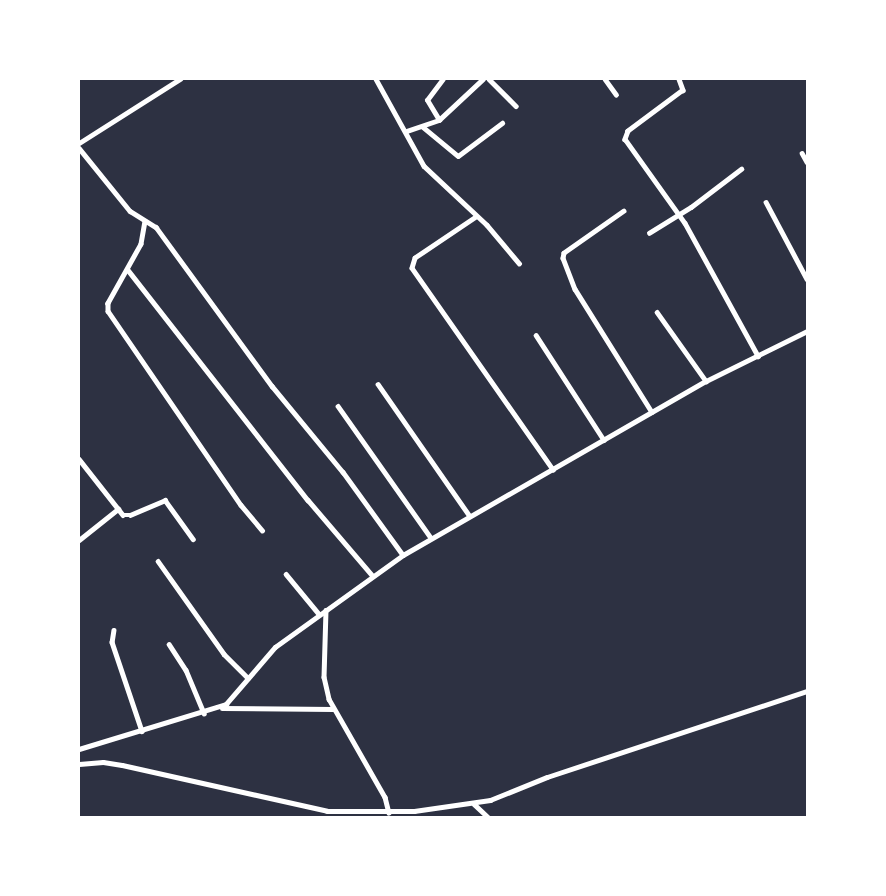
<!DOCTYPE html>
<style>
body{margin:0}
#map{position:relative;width:886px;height:896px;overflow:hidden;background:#2d3142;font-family:Montserrat,sans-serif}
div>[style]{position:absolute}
.minor>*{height:4.5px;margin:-2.25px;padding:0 2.25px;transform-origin:2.25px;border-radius:2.25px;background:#fff}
.tertiary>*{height:5px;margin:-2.5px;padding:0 2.5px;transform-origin:2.5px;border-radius:2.5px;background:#fff}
span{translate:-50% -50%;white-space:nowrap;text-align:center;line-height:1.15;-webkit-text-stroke:5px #fff;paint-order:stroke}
.frame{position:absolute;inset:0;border:80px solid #fff;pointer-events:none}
</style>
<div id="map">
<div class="minor">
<i style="left:376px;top:79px;width:99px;rotate:61.1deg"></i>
<i style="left:424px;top:166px;width:86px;rotate:43.1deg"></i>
<i style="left:487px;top:225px;width:50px;rotate:49.9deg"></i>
<i style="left:489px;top:79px;width:38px;rotate:45deg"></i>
<i style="left:605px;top:79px;width:19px;rotate:54deg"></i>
<i style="left:679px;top:79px;width:12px;rotate:70deg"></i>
<i style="left:683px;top:90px;width:69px;rotate:143.3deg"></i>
<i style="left:628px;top:131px;width:9px;rotate:111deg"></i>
<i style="left:625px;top:139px;width:103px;rotate:54.5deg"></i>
<i style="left:685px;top:223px;width:152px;rotate:61.2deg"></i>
<i style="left:439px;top:120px;width:23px;rotate:-121deg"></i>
<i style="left:427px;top:100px;width:26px;rotate:-53deg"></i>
<i style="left:423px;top:127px;width:45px;rotate:39.6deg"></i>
<i style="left:458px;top:156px;width:55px;rotate:-36.9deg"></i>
<i style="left:407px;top:131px;width:34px;rotate:-19deg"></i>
<i style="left:439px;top:120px;width:60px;rotate:-43deg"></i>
<i style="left:79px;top:148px;width:81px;rotate:51deg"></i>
<i style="left:130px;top:211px;width:31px;rotate:32deg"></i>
<i style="left:156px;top:227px;width:197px;rotate:53.9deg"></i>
<i style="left:272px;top:386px;width:112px;rotate:50.5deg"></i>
<i style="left:343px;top:472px;width:102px;rotate:54.1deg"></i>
<i style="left:802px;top:153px;width:10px;rotate:61deg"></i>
<i style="left:766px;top:202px;width:87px;rotate:62deg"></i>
<i style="left:624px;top:211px;width:73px;rotate:145deg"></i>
<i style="left:564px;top:253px;width:5px;rotate:101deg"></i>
<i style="left:563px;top:258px;width:33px;rotate:69deg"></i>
<i style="left:575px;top:289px;width:145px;rotate:58deg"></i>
<i style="left:476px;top:217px;width:73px;rotate:146.1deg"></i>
<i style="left:415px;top:258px;width:10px;rotate:107deg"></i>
<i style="left:412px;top:268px;width:246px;rotate:55deg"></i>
<i style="left:145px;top:221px;width:23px;rotate:100deg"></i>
<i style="left:141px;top:244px;width:68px;rotate:119.2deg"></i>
<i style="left:108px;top:303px;width:8px;rotate:90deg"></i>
<i style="left:108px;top:311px;width:235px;rotate:55.6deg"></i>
<i style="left:241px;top:505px;width:33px;rotate:50deg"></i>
<i style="left:649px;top:233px;width:49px;rotate:-31.8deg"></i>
<i style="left:691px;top:207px;width:63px;rotate:-37.2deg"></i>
<i style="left:128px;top:270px;width:292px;rotate:52deg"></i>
<i style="left:308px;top:500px;width:99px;rotate:49.5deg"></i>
<i style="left:657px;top:312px;width:85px;rotate:54.6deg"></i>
<i style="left:536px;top:335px;width:125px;rotate:57.1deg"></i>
<i style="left:378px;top:384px;width:160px;rotate:55.2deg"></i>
<i style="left:338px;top:406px;width:161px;rotate:54.8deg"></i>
<i style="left:79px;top:459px;width:71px;rotate:51.8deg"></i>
<i style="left:123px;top:515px;width:7px"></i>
<i style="left:130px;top:515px;width:38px;rotate:-23deg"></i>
<i style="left:165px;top:500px;width:48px;rotate:54.3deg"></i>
<i style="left:79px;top:540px;width:50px;rotate:-38.5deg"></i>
<i style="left:158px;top:561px;width:114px;rotate:54.6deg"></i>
<i style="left:224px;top:654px;width:34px;rotate:45deg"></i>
<i style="left:286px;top:574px;width:52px;rotate:50.5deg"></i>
<i style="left:326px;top:610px;width:67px;rotate:91.7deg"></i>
<i style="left:324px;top:677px;width:23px;rotate:77deg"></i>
<i style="left:329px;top:699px;width:113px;rotate:60.3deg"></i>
<i style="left:385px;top:797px;width:16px;rotate:76deg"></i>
<i style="left:114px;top:630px;width:12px;rotate:99deg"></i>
<i style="left:112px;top:642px;width:94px;rotate:71.4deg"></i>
<i style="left:169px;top:644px;width:31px;rotate:57deg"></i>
<i style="left:186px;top:670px;width:47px;rotate:67.3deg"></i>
<i style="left:222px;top:708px;width:111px;rotate:0.5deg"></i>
<i style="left:79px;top:749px;width:154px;rotate:-17deg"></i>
<i style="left:226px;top:704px;width:75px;rotate:-49.3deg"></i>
<i style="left:275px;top:647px;width:158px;rotate:-35.7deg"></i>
<i style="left:403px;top:555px;width:349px;rotate:-29.9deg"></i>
<i style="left:706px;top:381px;width:113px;rotate:-26.3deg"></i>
<i style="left:474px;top:804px;width:19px;rotate:43deg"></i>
</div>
<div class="tertiary">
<i style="left:79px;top:143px;width:120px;rotate:-32.4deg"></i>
<i style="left:79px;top:764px;width:24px;rotate:-5deg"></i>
<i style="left:103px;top:762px;width:19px;rotate:9deg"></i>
<i style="left:122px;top:765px;width:210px;rotate:12.6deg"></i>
<i style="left:327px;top:811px;width:87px"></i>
<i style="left:414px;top:811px;width:77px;rotate:-8.2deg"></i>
<i style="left:490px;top:800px;width:61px;rotate:-22deg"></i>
<i style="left:547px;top:777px;width:274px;rotate:-18.3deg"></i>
</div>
<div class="frame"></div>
</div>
